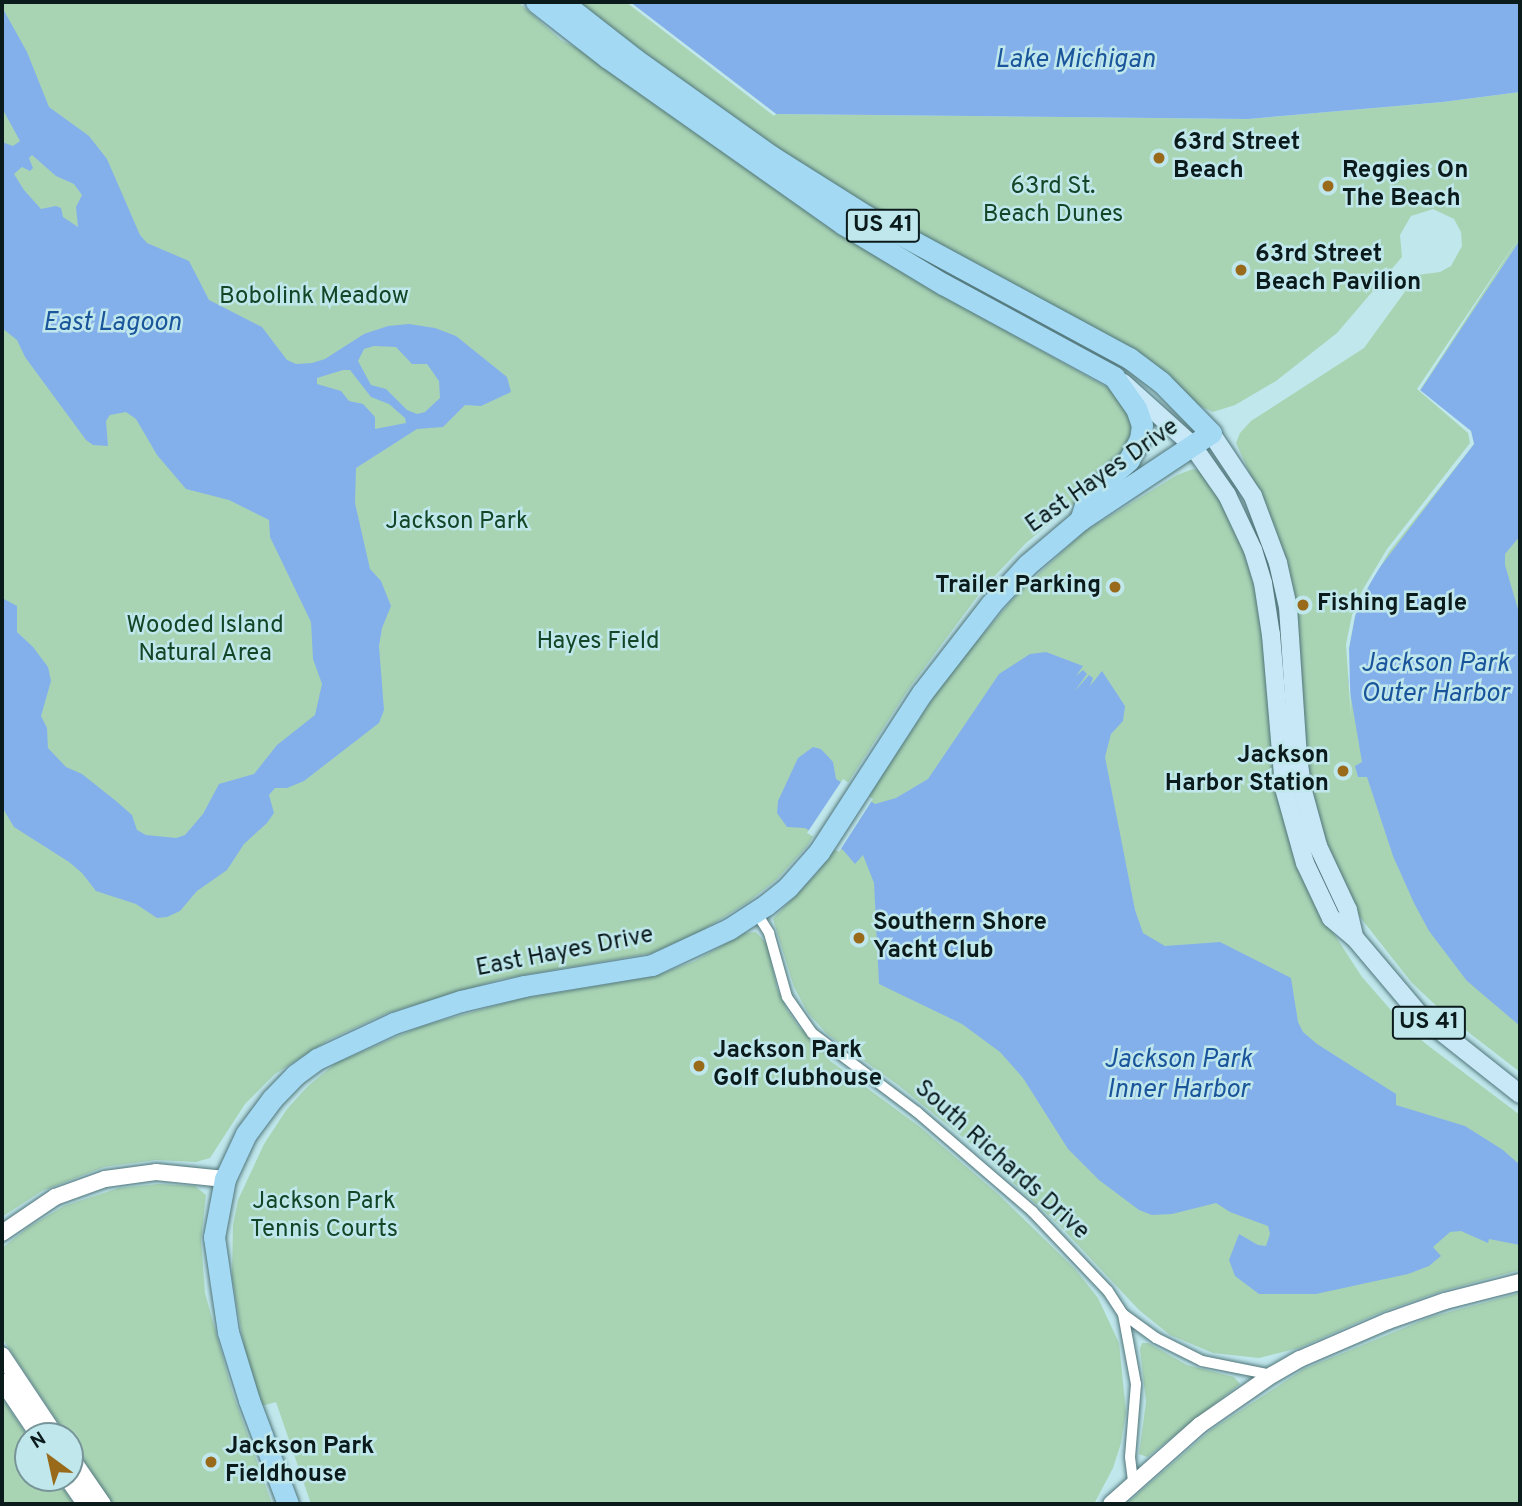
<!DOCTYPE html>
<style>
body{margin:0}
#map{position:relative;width:1522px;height:1506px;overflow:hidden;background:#bfe7ec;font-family:Overpass,sans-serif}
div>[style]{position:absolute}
.green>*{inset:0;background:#a9d4b4}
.water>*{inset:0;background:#83b0eb}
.pier>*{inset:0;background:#bfe7ec}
.roads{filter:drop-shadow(0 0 2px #507579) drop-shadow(0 0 2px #507579)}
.street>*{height:10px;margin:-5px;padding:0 5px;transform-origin:5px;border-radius:5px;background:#fff}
.secondary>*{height:16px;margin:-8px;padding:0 8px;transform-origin:8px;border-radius:8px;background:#fff}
.primary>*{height:18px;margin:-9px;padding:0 9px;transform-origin:9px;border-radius:9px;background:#c8e8f8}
.highway>*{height:21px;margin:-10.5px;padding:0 10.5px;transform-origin:10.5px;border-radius:10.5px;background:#a3d9f3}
.dots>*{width:19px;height:19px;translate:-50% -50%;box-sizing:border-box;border:4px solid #bfe7ec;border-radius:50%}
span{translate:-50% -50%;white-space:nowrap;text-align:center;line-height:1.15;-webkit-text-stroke:5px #bfe7ec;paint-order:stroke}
.shield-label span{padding:2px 5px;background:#bfe7ec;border:2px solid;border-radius:5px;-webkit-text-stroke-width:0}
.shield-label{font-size:23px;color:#0b1b1c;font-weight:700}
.poi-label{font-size:24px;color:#0b1b1c;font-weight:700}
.left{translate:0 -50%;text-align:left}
.right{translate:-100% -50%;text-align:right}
.park-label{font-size:24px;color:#124626}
.street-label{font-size:24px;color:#0b1b1c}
.water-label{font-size:26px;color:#1a559b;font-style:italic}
.frame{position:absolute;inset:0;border:4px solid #0b1b1c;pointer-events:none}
.north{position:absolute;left:14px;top:1422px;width:70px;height:70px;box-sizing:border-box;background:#bfe7ec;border:2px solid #779599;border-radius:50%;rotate:327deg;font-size:19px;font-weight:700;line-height:28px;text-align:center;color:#0b1b1c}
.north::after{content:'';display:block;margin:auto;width:24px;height:32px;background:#986a19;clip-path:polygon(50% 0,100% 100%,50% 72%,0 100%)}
</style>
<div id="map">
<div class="green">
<i style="clip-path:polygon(2px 2px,518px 2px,561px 40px,583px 51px,839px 231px,920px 283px,1110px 389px,1123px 398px,1137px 436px,1084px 495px,1026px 543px,986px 585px,909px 688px,807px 846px,777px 879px,748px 902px,701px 931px,652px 953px,501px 979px,387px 1013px,328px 1040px,275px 1074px,245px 1104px,210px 1158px,196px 1162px,156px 1160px,104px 1167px,42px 1191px,2px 1217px)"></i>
<i style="clip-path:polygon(579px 2px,630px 2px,776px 114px,1248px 119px,1443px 102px,1520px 92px,1520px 240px,1493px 281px,1520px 409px,1520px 1072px,1446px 1015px,1412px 983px,1360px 917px,1335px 872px,1309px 787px,1292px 584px,1273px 524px,1236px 443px,1240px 433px,1251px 421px,1364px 348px,1417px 275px,1440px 272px,1451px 266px,1462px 246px,1461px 232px,1454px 219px,1433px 209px,1411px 216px,1400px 235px,1402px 257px,1337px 333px,1276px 381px,1235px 405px,1213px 412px,1200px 406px,1174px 381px,910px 232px,811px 171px,650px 57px)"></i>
<i style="clip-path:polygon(1193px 469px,1200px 471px,1210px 481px,1237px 529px,1253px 575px,1263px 626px,1274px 762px,1323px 917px,1362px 977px,1397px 1017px,1426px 1044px,1520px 1115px,1520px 1270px,1442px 1291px,1379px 1313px,1299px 1348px,1259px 1358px,1213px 1353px,1170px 1335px,1139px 1310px,1061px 1227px,971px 1144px,898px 1085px,827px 1034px,808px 1013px,794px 987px,773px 919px,817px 873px,949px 674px,1019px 592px,1084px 532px,1177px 475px)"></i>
<i style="clip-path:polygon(756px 932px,767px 944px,777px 988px,786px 1008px,798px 1026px,827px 1053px,829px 1060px,920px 1127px,998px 1194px,1075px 1269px,1098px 1298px,1119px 1343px,1126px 1412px,1121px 1443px,1113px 1468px,1094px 1504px,311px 1504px,276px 1402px,262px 1406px,245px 1352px,232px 1277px,233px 1225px,238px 1200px,264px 1144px,287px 1109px,308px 1086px,336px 1063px,422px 1026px,520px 999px,656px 976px,695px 961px,745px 933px)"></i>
<i style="clip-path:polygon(159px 1184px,195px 1186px,206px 1195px,201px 1240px,205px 1293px,232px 1391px,272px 1504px,113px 1504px,2px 1338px,2px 1248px,29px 1227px,64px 1206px,119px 1188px)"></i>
<i style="clip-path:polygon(1520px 1293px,1520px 1504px,1126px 1504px,1211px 1430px,1304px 1369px,1431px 1317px)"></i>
<i style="clip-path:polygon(1142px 1343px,1148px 1343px,1187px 1365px,1234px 1377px,1240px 1384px,1147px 1457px,1139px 1454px,1146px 1402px,1140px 1349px)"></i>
<i style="clip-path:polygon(2px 1398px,28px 1437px,28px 1478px,56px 1478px,74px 1504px,2px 1504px)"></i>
</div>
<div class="water">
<i style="clip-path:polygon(630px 2px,1520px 2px,1520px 92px,1443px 102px,1248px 119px,776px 114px)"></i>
<i style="clip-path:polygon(evenodd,2px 7px,27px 52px,49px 107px,89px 136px,107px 159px,140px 235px,147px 243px,189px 261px,209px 300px,262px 327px,287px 360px,296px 364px,312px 363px,325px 359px,364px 334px,388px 326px,409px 324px,435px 328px,456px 336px,507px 377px,511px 392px,481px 406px,465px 405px,443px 427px,417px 429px,356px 468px,355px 503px,370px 569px,381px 581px,391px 606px,382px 628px,379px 646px,384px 710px,379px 723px,304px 781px,287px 788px,275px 788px,269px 795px,274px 813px,267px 823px,244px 844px,227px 870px,197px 891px,180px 911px,167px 917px,157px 918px,136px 904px,96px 891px,82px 873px,69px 862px,14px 827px,2px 807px,2px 598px,17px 606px,17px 632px,33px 647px,48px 667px,51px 681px,41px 716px,47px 728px,48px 748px,66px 767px,82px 774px,116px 801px,132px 815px,137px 830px,146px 835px,176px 838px,185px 835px,203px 814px,219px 784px,254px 774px,277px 745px,315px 715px,322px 684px,313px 659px,311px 622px,270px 537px,269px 520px,229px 500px,186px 489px,157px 455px,136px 419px,126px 412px,110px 415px,106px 421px,108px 446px,93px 445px,86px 440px,25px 357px,17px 340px,2px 328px,2px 142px,13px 146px,20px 141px,2px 108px,2px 7px,32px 155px,56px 176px,74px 184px,82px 195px,76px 207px,78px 227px,63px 217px,61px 208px,56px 206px,41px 209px,24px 190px,14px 174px,22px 167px,30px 171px,33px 168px,29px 158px,32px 155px,2px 7px,374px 346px,396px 347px,412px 364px,427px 364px,439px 381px,440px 398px,425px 412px,417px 414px,407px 410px,386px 389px,371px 385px,358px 361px,364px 349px,374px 346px,2px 7px,343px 370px,350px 370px,371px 397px,389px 404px,405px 418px,406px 423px,375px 429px,375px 417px,363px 404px,349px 401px,341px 391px,317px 384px,317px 378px,343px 370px)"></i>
<i style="clip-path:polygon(1520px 240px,1520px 536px,1505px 554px,1505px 565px,1520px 616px,1520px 1026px,1467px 981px,1429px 931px,1414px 903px,1393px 856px,1367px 777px,1358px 777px,1355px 766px,1362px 762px,1348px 680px,1349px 648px,1355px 616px,1374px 575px,1474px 444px,1471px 431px,1420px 391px)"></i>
<i style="clip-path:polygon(1046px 652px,1083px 666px,1076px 676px,1083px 670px,1087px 674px,1074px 692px,1089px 675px,1093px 678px,1090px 686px,1102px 671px,1125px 706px,1123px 721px,1111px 734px,1105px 757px,1135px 910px,1143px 933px,1165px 946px,1220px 942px,1291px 978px,1298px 1022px,1303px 1032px,1317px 1044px,1396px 1094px,1396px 1105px,1465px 1126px,1503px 1150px,1520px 1165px,1520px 1245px,1489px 1239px,1488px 1243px,1461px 1231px,1450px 1232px,1433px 1247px,1441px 1256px,1429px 1266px,1408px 1274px,1316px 1294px,1259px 1294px,1235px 1276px,1229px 1260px,1239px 1234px,1258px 1245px,1266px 1246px,1270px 1234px,1268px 1226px,1230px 1212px,1216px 1203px,1172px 1214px,1152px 1215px,1139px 1210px,1099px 1180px,1068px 1149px,1023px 1078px,1000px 1052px,962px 1024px,879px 984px,874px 883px,863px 855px,855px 864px,843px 850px,805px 828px,787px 827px,777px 813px,778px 801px,798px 758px,813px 747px,821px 749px,833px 762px,836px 779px,875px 804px,896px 798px,928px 779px,999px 674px,1030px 654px)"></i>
</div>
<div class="pier">
<i style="clip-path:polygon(626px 2px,630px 2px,776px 114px,774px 116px)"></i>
<i style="clip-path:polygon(1520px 236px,1420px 390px,1471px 431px,1474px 444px,1389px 552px,1365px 592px,1355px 616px,1349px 648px,1351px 719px,1346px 644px,1352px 615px,1362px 591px,1387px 549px,1470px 443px,1468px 433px,1417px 389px)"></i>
<i style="clip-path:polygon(843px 779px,873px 799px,839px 852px,807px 833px)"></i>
</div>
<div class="roads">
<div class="street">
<i style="left:756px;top:912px;width:25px;rotate:58deg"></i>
<i style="left:769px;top:933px;width:66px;rotate:74.3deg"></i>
<i style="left:787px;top:997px;width:44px;rotate:55.2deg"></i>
<i style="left:812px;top:1033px;width:131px;rotate:37deg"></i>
<i style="left:917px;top:1112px;width:152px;rotate:40.7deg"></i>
<i style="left:1032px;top:1211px;width:110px;rotate:46.5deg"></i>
<i style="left:1108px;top:1291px;width:27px;rotate:57deg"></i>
<i style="left:1123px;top:1314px;width:41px;rotate:36deg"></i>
<i style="left:1156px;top:1338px;width:51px;rotate:26.6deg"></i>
<i style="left:1202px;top:1361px;width:71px;rotate:11.3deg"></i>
<i style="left:1123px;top:1314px;width:71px;rotate:79.5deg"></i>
<i style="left:1136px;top:1384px;width:73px;rotate:94.7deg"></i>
<i style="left:1130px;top:1457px;width:25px;rotate:83deg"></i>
</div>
<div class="secondary">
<i style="left:2px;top:1233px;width:64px;rotate:-34.2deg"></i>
<i style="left:55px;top:1197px;width:53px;rotate:-19.8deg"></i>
<i style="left:105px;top:1179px;width:51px;rotate:-7.8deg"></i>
<i style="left:156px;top:1172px;width:69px;rotate:5.8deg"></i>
<i style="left:2px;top:1355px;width:97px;rotate:56.3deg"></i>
<i style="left:2px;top:1381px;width:66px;rotate:56.1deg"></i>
<i style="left:70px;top:1456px;width:58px;rotate:55.5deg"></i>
<i style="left:67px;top:1478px;width:32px;rotate:55deg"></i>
<i style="left:1111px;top:1504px;width:119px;rotate:-41.6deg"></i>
<i style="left:1200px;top:1425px;width:88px;rotate:-34.8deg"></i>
<i style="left:1272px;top:1375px;width:32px;rotate:-30deg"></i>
<i style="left:1300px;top:1359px;width:96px;rotate:-23.4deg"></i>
<i style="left:1388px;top:1321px;width:60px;rotate:-19.3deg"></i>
<i style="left:1445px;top:1301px;width:77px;rotate:-14.2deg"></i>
</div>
<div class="primary">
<i style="left:1123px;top:383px;width:93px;rotate:41.9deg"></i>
<i style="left:1192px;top:445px;width:61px;rotate:55deg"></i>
<i style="left:1227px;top:495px;width:61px;rotate:64.7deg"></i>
<i style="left:1253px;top:550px;width:34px;rotate:73deg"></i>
<i style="left:1263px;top:583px;width:53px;rotate:81.3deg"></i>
<i style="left:1271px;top:635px;width:154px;rotate:85.1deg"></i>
<i style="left:1284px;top:788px;width:78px;rotate:74.4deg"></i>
<i style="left:1305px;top:863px;width:61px;rotate:64.7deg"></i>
<i style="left:1331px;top:918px;width:30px;rotate:40deg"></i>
<i style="left:1354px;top:937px;width:101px;rotate:49.8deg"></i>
<i style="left:1419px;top:1014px;width:129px;rotate:38.4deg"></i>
<i style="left:1211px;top:433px;width:76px;rotate:56.3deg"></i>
<i style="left:1253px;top:496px;width:72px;rotate:69.5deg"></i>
<i style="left:1278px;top:563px;width:45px;rotate:77.2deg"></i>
<i style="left:1288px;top:607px;width:150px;rotate:86.2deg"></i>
<i style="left:1298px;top:757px;width:34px;rotate:82deg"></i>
<i style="left:1303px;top:791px;width:57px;rotate:74.7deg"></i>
<i style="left:1318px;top:846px;width:71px;rotate:64.9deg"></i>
<i style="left:1348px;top:910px;width:28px;rotate:77deg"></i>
</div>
<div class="highway">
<i style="left:536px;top:2px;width:91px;rotate:37.9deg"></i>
<i style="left:608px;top:58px;width:288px;rotate:35.2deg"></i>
<i style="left:843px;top:224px;width:117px;rotate:31deg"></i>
<i style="left:943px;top:284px;width:195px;rotate:28.5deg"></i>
<i style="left:1114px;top:377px;width:38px;rotate:55deg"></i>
<i style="left:1136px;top:408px;width:18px;rotate:71deg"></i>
<i style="left:1142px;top:425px;width:14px;rotate:98deg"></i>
<i style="left:1140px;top:439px;width:24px;rotate:118deg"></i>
<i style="left:1129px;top:460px;width:55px;rotate:138.7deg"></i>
<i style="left:1088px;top:496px;width:25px;rotate:108deg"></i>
<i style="left:288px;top:1504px;width:111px;rotate:-110.6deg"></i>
<i style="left:249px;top:1400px;width:71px;rotate:-107.2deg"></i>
<i style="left:228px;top:1332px;width:96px;rotate:-98.4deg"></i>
<i style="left:214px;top:1237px;width:59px;rotate:-79.3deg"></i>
<i style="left:225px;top:1179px;width:50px;rotate:-65deg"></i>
<i style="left:246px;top:1134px;width:44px;rotate:-53.4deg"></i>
<i style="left:272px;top:1099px;width:33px;rotate:-46deg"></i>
<i style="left:295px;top:1075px;width:27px;rotate:-36deg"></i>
<i style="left:317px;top:1059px;width:85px;rotate:-25.1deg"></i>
<i style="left:394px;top:1023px;width:71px;rotate:-18.2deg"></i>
<i style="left:461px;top:1001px;width:65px;rotate:-13.4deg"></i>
<i style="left:524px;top:986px;width:130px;rotate:-9.3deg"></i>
<i style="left:652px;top:965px;width:85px;rotate:-25.1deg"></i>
<i style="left:729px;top:929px;width:44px;rotate:-33deg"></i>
<i style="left:766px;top:905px;width:28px;rotate:-39deg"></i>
<i style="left:788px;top:887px;width:47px;rotate:-48.5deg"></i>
<i style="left:819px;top:852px;width:189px;rotate:-57.1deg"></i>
<i style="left:922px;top:693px;width:113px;rotate:-52.2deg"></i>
<i style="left:991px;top:604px;width:53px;rotate:-47.3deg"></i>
<i style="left:1027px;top:565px;width:70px;rotate:-40.3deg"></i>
<i style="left:1080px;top:520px;width:157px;rotate:-33.6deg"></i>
<i style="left:1211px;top:433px;width:71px;rotate:-134.4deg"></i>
<i style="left:1161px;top:382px;width:40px;rotate:-143deg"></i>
<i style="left:1129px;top:358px;width:297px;rotate:-151.6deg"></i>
<i style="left:868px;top:217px;width:115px;rotate:-147.8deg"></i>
<i style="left:771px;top:156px;width:167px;rotate:-144.5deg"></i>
<i style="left:635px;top:59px;width:93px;rotate:-142deg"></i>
</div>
</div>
<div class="dots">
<i style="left:1159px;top:158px;background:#986a19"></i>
<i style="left:1328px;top:186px;background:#986a19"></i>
<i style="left:1241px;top:270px;background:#986a19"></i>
<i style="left:1115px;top:587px;background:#986a19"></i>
<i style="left:1303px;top:605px;background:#986a19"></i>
<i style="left:1343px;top:771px;background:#986a19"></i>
<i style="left:859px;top:938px;background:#986a19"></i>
<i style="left:699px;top:1066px;background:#986a19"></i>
<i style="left:211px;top:1462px;background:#986a19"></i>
</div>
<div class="shield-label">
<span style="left:883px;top:226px">US 41</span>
<span style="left:1429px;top:1023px">US 41</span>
</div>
<div class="poi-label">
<span class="left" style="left:1173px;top:158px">63rd Street<br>Beach</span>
<span class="left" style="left:1342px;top:186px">Reggies On<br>The Beach</span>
<span class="left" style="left:1255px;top:270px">63rd Street<br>Beach Pavilion</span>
<span class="right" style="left:1101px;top:587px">Trailer Parking</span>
<span class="left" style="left:1317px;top:605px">Fishing Eagle</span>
<span class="right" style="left:1329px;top:771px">Jackson<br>Harbor Station</span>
<span class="left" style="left:873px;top:938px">Southern Shore<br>Yacht Club</span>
<span class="left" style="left:713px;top:1066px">Jackson Park<br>Golf Clubhouse</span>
<span class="left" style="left:225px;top:1462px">Jackson Park<br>Fieldhouse</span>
</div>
<div class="park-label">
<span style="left:1053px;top:202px">63rd St.<br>Beach Dunes</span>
<span style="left:314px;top:298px">Bobolink Meadow</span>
<span style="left:457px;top:523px">Jackson Park</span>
<span style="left:205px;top:641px">Wooded Island<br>Natural Area</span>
<span style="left:598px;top:643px">Hayes Field</span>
<span style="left:324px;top:1217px">Jackson Park<br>Tennis Courts</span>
</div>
<div class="street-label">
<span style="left:1103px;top:477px;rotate:-35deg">East Hayes Drive</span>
<span style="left:565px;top:953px;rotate:-11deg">East Hayes Drive</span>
<span style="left:1001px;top:1161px;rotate:42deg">South Richards Drive</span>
</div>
<div class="water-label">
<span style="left:1075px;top:61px">Lake Michigan</span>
<span style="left:112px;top:324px">East Lagoon</span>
<span style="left:1435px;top:680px">Jackson Park<br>Outer Harbor</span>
<span style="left:1178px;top:1076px">Jackson Park<br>Inner Harbor</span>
</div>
<div class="frame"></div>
<div class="north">N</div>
</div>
